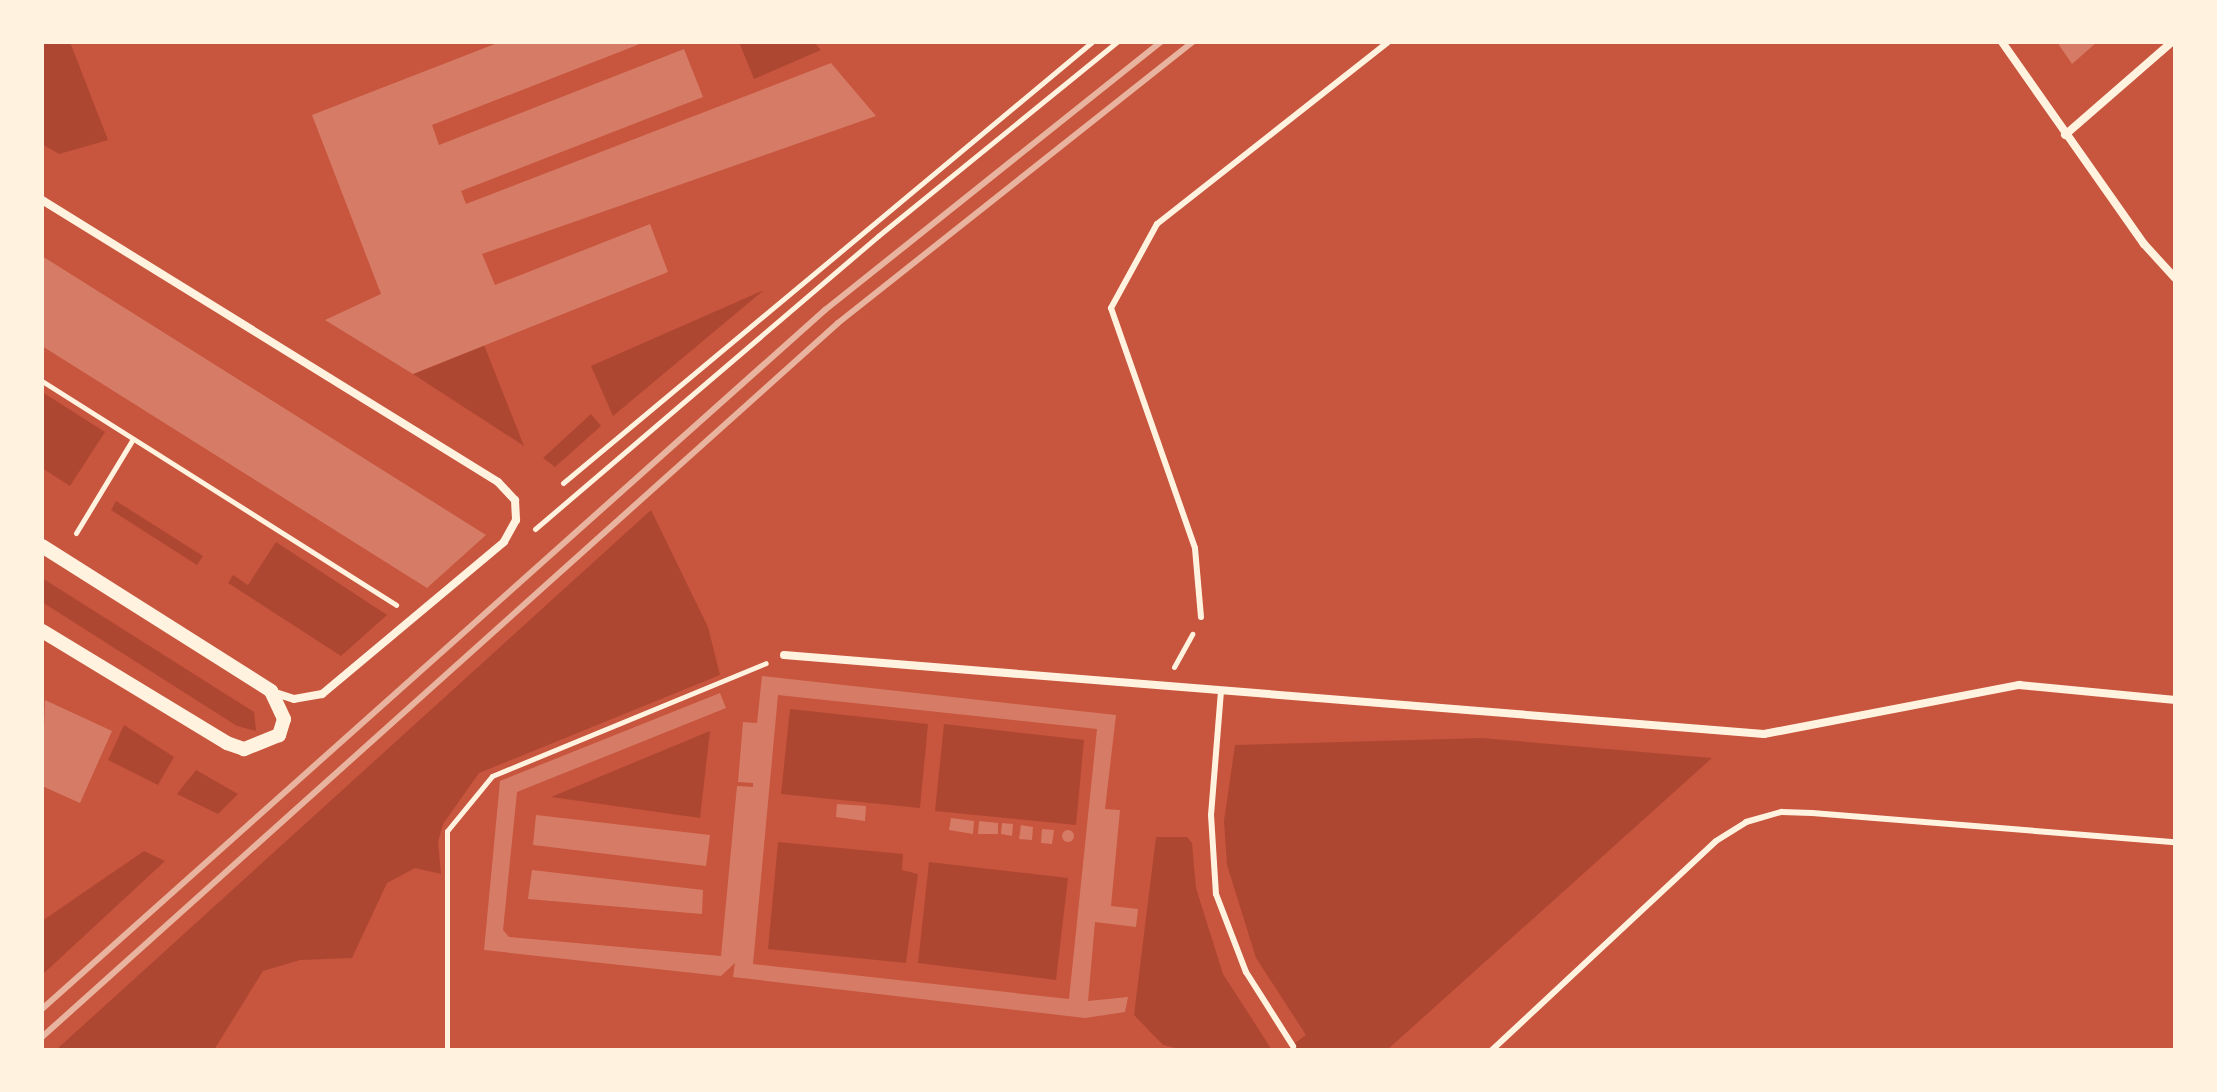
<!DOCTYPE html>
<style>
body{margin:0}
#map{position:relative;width:2217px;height:1092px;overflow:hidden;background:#c8553d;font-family:Cabin,sans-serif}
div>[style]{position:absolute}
.green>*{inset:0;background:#ae4732}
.building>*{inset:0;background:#d67c66}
.round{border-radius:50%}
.path>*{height:5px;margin:-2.5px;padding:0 2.5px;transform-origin:2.5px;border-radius:2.5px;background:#fff3e0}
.service>*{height:6px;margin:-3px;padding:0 3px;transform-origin:3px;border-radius:3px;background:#fff3e0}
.minor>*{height:8px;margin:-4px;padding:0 4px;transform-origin:4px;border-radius:4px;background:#fff3e0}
.tertiary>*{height:14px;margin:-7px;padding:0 7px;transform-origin:7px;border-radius:7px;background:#fff3e0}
.rail>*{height:6px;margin:-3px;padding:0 3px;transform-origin:3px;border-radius:3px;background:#e9b49f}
span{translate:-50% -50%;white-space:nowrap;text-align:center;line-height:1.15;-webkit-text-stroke:8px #fff3e0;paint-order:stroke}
.frame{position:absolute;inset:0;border:44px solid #fff3e0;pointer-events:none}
</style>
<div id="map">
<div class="green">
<i style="clip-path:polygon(42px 42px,70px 42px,108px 140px,59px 154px,42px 144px)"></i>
<i style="clip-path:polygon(739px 42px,814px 42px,821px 50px,754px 79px)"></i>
<i style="clip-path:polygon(764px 290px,613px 416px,591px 366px)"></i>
<i style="clip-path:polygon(484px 345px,524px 446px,413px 374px)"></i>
<i style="clip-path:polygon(42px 392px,105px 432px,70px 486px,42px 468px)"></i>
<i style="clip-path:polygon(591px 414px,601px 426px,555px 467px,543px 458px)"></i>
<i style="clip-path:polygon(116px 501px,203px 556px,197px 565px,111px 510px)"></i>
<i style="clip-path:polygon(651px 510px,708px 627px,720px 675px,479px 773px,443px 824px,438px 842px,441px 874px,415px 868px,387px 883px,352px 958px,300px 960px,263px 971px,214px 1050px,56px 1050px)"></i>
<i style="clip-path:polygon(276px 542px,387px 615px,341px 656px,228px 583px,233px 575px,248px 585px)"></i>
<i style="clip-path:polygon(42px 578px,254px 712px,256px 731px,237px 726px,42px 602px)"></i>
<i style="clip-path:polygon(790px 709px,928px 724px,920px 808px,781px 794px)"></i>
<i style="clip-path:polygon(944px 724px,1084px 740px,1076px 825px,935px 811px)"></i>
<i style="clip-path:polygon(124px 725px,174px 757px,158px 785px,108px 760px)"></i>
<i style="clip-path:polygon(710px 731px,700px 818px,551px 797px)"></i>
<i style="clip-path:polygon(1482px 738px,1712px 758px,1387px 1050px,1286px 1050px,1306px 1035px,1256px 958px,1227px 865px,1224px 821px,1235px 745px)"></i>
<i style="clip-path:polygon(196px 770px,238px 794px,218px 814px,177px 794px)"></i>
<i style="clip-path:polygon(1156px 837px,1187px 837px,1192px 843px,1196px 888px,1223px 974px,1272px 1050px,1183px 1050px,1163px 1045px,1134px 1015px)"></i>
<i style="clip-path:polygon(778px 842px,903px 854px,902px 870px,918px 874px,906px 963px,768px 949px)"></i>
<i style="clip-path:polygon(144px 851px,165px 861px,42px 975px,42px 921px)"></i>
<i style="clip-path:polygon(929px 862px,1068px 878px,1056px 980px,918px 963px)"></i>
</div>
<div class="building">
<i style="clip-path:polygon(500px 42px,645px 42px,432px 125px,439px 145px,684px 49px,703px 97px,461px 191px,466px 204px,831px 63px,876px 116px,482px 254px,495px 285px,650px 224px,668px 272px,413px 374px,325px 320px,381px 294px,312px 115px)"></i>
<i style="clip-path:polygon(2057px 42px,2097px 42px,2072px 64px)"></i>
<i style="clip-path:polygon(42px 256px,252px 388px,486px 535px,427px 588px,42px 346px)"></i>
<i style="clip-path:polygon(evenodd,762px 676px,1116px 715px,1105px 809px,1120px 810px,1111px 906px,1138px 909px,1136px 927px,1095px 922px,1088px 1001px,1128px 997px,1125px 1012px,1085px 1018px,733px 977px,735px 963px,721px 976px,484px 950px,500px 781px,720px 693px,726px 708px,517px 792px,503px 930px,509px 937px,721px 956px,737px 786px,753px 787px,753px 783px,738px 782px,743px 722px,757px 723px,762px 676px,778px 695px,1097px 729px,1069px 999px,753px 964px,778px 695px)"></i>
<i style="clip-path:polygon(45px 700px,112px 731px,80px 803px,42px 786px)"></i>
<i style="clip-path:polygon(837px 804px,866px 806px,865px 821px,836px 817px)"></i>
<i style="clip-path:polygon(536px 815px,710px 835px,706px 866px,533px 845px)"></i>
<i style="clip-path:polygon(951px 818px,974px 821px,973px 834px,949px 830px)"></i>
<i style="clip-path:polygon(979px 821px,998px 823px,998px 834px,978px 834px)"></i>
<i style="clip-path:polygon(1002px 823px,1013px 824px,1012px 836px,1001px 834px)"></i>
<i style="clip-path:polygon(1021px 825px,1033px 827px,1032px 840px,1019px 839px)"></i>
<i style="clip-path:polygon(1042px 829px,1054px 830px,1052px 844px,1041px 843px)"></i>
<i class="round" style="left:1062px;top:830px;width:12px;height:12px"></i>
<i style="clip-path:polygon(532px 870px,703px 890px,702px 914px,528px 899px)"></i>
</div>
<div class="path">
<i style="left:42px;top:381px;width:419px;rotate:32.3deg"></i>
<i style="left:563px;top:483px;width:689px;rotate:-39.82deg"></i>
<i style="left:535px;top:529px;width:451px;rotate:-40.5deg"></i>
<i style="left:878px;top:236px;width:308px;rotate:-39.1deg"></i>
<i style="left:76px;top:533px;width:110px;rotate:-58.8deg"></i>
<i style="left:1174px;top:667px;width:38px;rotate:-61deg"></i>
<i style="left:447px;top:1050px;width:219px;rotate:-90deg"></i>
<i style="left:447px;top:831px;width:71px;rotate:-50.7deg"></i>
<i style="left:492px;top:776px;width:296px;rotate:-22.4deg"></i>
</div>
<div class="service">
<i style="left:1201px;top:617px;width:69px;rotate:-95deg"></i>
<i style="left:1195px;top:548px;width:254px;rotate:-109.3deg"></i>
<i style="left:1111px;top:308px;width:96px;rotate:-61.3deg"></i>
<i style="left:1157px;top:224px;width:294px;rotate:-38.2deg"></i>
<i style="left:1221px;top:691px;width:124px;rotate:94.6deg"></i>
<i style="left:1211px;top:815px;width:79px;rotate:86.4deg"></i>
<i style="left:1216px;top:894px;width:84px;rotate:69deg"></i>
<i style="left:1246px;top:972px;width:88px;rotate:57.6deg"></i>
<i style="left:1492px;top:1050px;width:306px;rotate:-43deg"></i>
<i style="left:1716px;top:841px;width:36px;rotate:-32deg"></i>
<i style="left:1746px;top:822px;width:37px;rotate:-16deg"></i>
<i style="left:1782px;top:812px;width:30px;rotate:2deg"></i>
<i style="left:1812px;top:813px;width:364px;rotate:4.6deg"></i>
</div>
<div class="minor">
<i style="left:2002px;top:42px;width:247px;rotate:54.9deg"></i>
<i style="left:2144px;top:244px;width:46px;rotate:47.6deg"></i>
<i style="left:2065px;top:135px;width:142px;rotate:-41deg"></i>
<i style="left:42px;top:200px;width:536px;rotate:31.73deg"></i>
<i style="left:498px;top:482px;width:25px;rotate:47deg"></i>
<i style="left:515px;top:500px;width:20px;rotate:87deg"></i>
<i style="left:516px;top:520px;width:25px;rotate:119deg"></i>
<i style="left:504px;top:542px;width:237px;rotate:140.1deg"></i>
<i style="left:322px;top:694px;width:28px;rotate:170deg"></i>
<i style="left:294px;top:699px;width:22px;rotate:-162deg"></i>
<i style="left:784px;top:655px;width:983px;rotate:4.61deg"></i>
<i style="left:1764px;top:734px;width:260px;rotate:-10.9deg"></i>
<i style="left:2019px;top:685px;width:157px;rotate:5.5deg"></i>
</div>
<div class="tertiary">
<i style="left:42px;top:546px;width:271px;rotate:32.3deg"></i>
<i style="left:271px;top:691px;width:31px;rotate:65deg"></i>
<i style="left:284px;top:719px;width:17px;rotate:107deg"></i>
<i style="left:279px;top:735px;width:38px;rotate:158deg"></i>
<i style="left:244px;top:749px;width:18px;rotate:-161deg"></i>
<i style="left:227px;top:743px;width:216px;rotate:-148.8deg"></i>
</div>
<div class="rail">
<i style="left:42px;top:1009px;width:1050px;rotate:-41.76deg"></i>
<i style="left:825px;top:310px;width:430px;rotate:-38.6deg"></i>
<i style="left:42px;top:1037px;width:1069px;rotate:-41.89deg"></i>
<i style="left:838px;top:323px;width:452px;rotate:-38.4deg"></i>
</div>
<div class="frame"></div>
</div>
